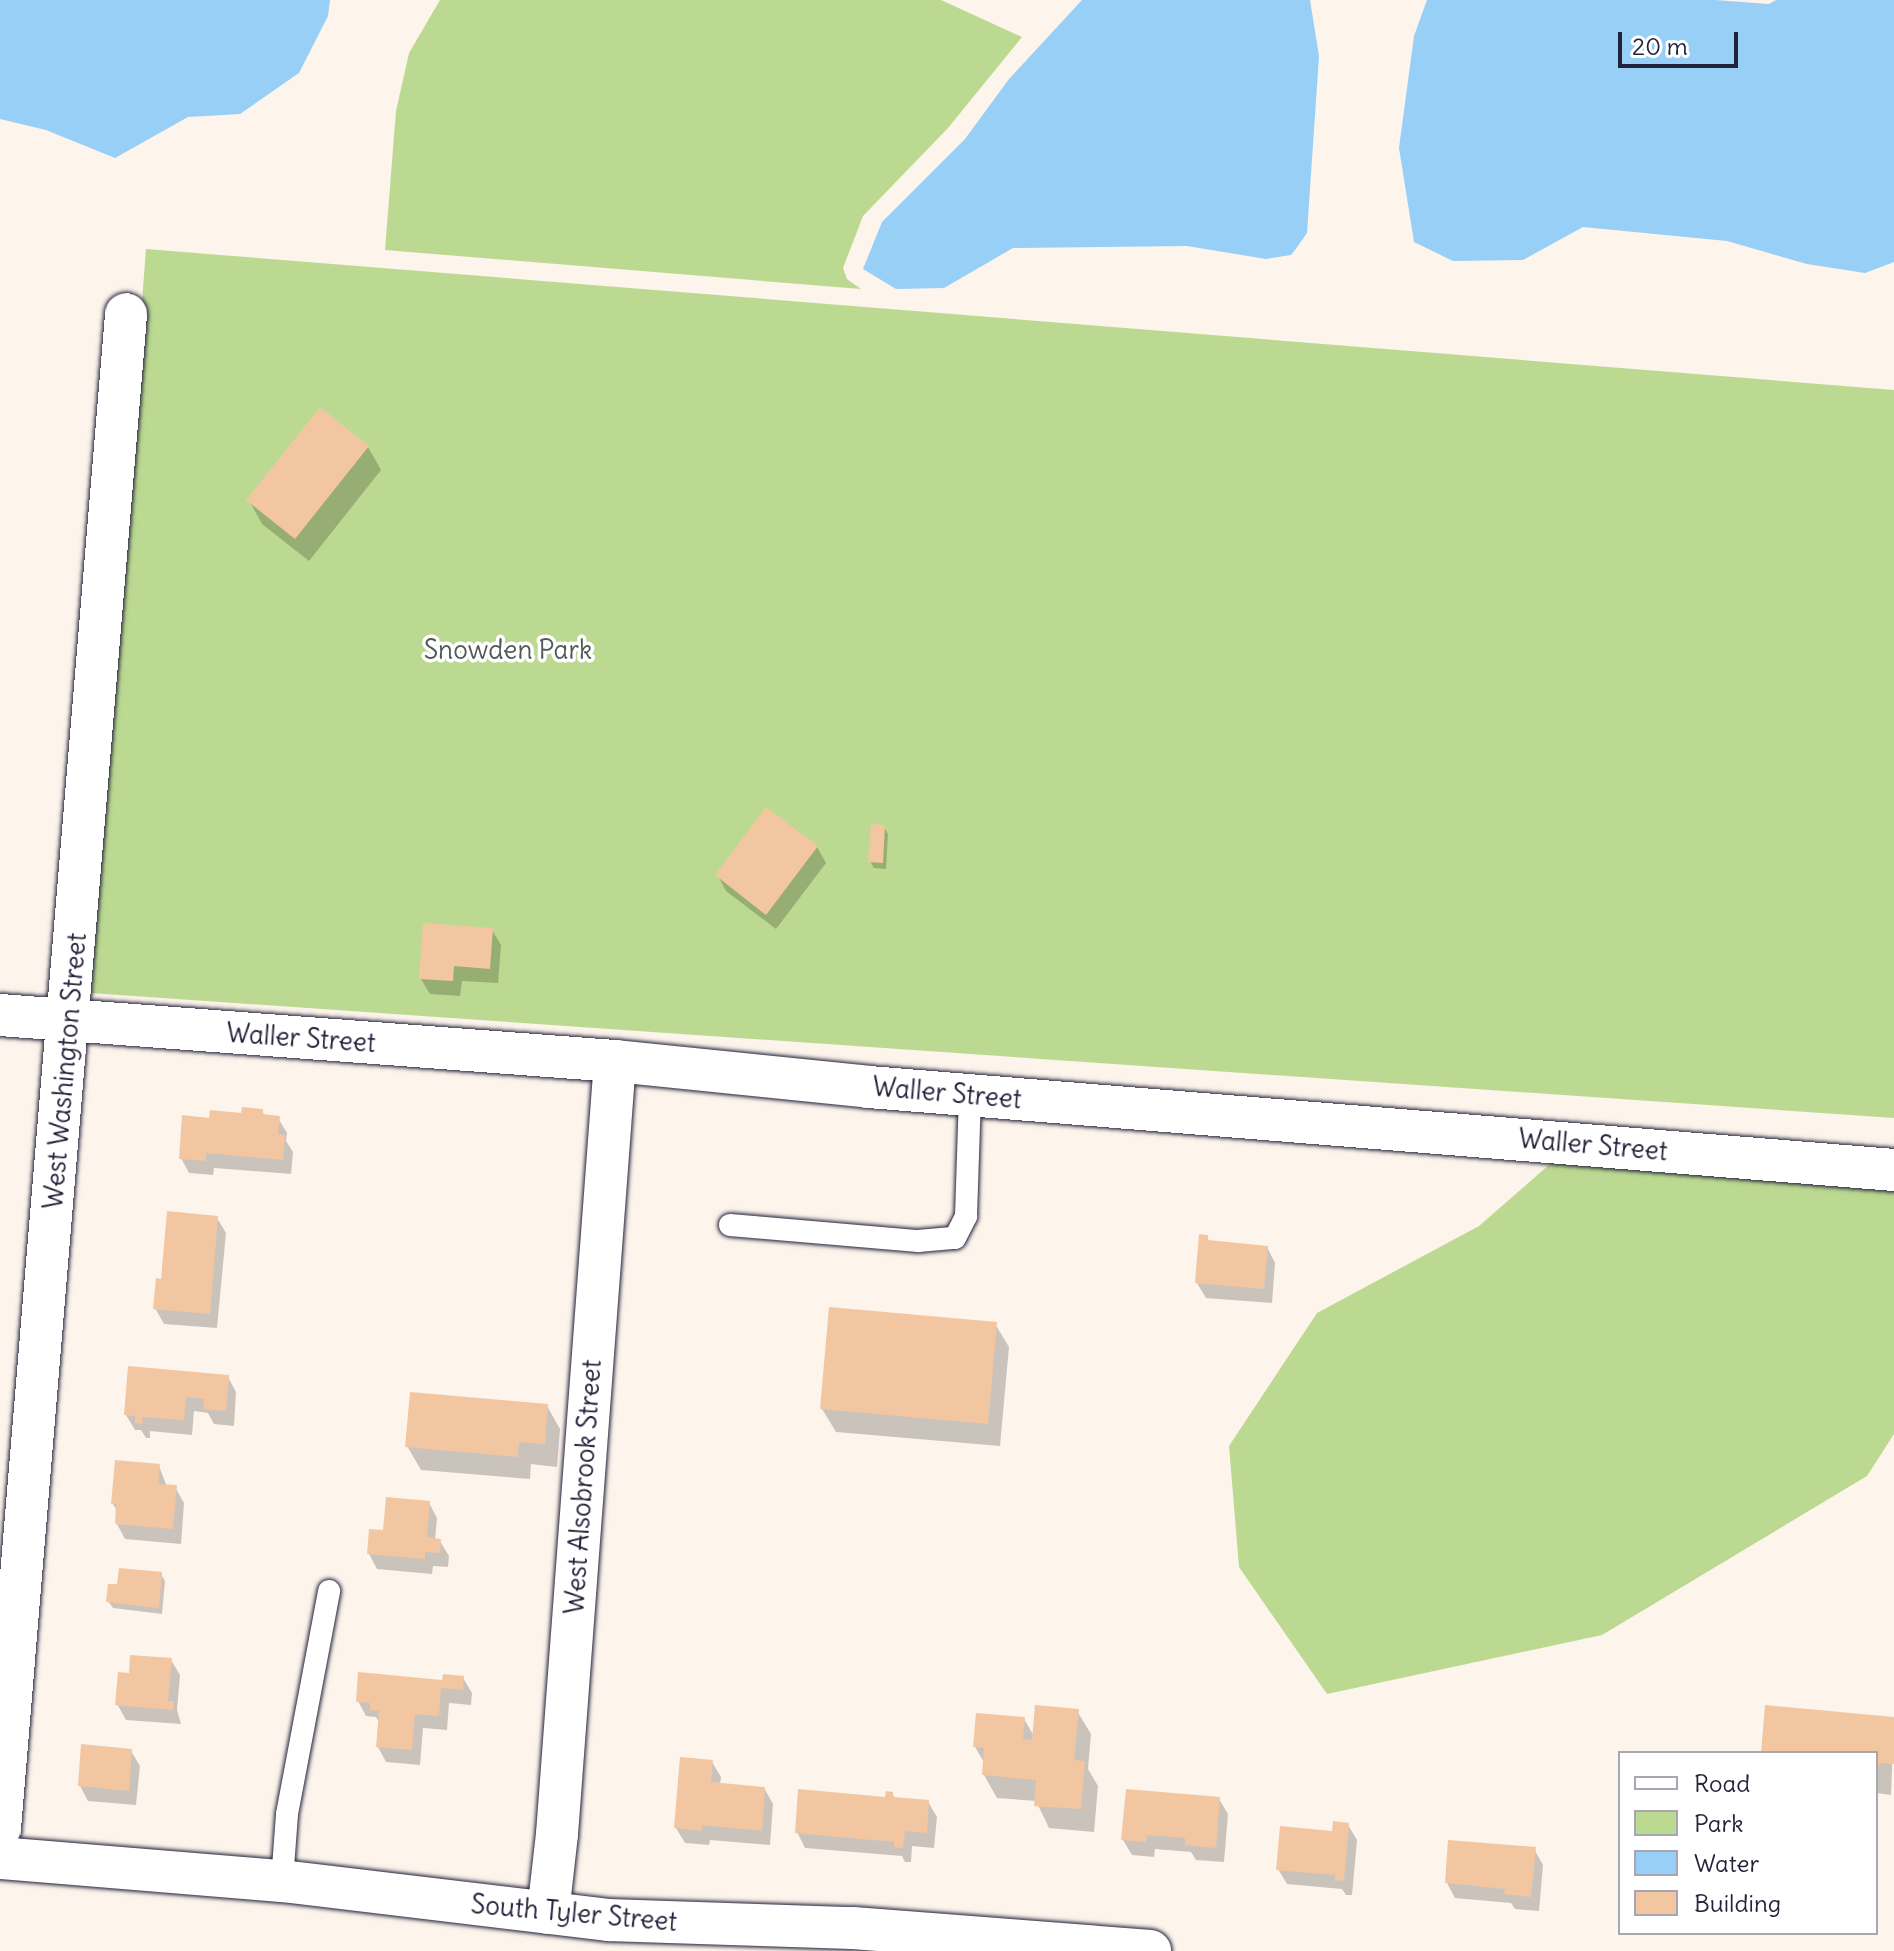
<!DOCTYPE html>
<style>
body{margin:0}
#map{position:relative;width:1894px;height:1951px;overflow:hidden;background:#fdf4ec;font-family:Delius,sans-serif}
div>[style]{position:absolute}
.green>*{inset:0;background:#bcd991}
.water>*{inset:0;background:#97cff6}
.shadow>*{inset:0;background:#0003}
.building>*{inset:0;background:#f3c6a2}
.roads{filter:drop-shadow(0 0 2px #22223b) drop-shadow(0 0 2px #22223b)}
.lane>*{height:22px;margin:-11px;padding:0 11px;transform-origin:11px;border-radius:11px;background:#fff}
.street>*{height:42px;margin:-21px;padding:0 21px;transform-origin:21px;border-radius:21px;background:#fff}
span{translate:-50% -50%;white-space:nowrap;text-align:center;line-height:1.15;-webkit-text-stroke:7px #fff;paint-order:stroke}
.park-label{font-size:26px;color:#505955}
.street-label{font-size:26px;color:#22223b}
.legend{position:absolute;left:1618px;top:1751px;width:260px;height:184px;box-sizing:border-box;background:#fff;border:2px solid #a7a7b1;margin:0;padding:10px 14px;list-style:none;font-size:24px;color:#22223b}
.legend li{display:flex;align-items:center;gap:16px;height:40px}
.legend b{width:40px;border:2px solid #a7a7b1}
.scale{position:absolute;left:1618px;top:32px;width:120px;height:36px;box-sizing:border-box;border:4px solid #22223b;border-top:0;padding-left:10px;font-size:24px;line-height:28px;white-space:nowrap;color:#22223b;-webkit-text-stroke:6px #fff;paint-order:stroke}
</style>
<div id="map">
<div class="green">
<i style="clip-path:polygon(440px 0,941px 0,1022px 37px,948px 128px,863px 216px,843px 268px,847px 279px,861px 289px,385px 250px,396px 111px,409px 53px)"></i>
<i style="clip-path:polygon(146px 249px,1894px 390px,1894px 1118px,90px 993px)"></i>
<i style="clip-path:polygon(1551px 1163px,1894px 1191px,1894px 1434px,1867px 1476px,1602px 1635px,1327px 1694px,1239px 1567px,1229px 1446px,1317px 1313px,1479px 1226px)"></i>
</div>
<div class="water">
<i style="clip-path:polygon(0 0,330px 0,328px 16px,299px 73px,240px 114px,188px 117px,115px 158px,46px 130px,0 119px)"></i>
<i style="clip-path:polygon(1082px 0,1310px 0,1319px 56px,1307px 233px,1295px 250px,1291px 255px,1266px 259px,1187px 246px,1013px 248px,944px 288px,896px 289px,863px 269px,882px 222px,965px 139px,1009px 79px)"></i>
<i style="clip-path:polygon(1427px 0,1715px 0,1769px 4px,1776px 0,1894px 0,1894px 262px,1865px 273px,1807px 264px,1727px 241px,1583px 227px,1523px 260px,1453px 261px,1414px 242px,1399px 148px,1414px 36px)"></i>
</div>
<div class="shadow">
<i style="clip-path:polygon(321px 410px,368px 447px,381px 470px,309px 561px,262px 524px,249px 500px)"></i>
<i style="clip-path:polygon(884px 827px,888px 834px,886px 869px,874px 868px,870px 861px)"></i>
<i style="clip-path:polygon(817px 847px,826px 863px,776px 929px,726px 891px,718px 876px)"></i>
<i style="clip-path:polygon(492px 930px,501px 945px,498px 983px,462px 981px,460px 996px,430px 994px,421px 979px)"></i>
<i style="clip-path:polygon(262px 1111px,266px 1117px,278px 1118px,287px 1133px,286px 1141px,293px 1152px,291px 1174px,214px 1168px,213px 1175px,189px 1173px,181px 1158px,211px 1120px)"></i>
<i style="clip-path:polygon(217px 1218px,226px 1233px,217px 1328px,164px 1324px,155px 1308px,163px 1281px)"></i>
<i style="clip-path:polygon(1207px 1237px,1210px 1243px,1267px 1247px,1275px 1263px,1272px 1303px,1206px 1298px,1197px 1283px)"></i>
<i style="clip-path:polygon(995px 1324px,1009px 1347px,1000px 1446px,836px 1432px,822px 1409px)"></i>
<i style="clip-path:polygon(228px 1377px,236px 1392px,234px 1426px,214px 1424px,208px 1413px,194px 1411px,192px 1435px,150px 1431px,150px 1438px,146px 1438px,141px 1430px,135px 1430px,126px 1415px)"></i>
<i style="clip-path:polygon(547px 1406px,560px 1429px,557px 1467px,531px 1464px,530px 1479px,421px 1470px,407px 1446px)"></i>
<i style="clip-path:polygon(159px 1466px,167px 1487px,175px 1487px,184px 1503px,181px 1544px,125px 1539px,117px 1524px,118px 1512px,113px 1504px)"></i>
<i style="clip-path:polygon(429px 1503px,437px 1518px,435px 1540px,440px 1541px,449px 1556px,448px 1567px,433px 1566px,432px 1574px,377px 1569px,369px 1554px,385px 1532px)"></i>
<i style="clip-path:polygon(161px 1574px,165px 1581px,162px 1614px,113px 1608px,108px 1601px,119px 1587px)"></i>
<i style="clip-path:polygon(171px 1660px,180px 1675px,177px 1710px,181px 1724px,126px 1720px,117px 1704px,131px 1675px)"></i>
<i style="clip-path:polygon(463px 1678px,472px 1693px,471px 1705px,449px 1703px,447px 1730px,423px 1728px,420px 1765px,386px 1762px,378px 1747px,380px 1724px,376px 1717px,366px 1716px,358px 1701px)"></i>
<i style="clip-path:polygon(1077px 1711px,1091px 1734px,1088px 1769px,1098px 1786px,1094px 1832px,1049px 1828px,1036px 1801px,997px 1798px,984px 1775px,985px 1764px,975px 1747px,1024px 1719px,1034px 1736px)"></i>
<i style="clip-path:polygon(1894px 1719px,1891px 1795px,1876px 1793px,1876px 1753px,1763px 1753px)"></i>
<i style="clip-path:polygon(131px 1751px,140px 1766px,136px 1805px,88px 1801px,80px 1786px)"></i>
<i style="clip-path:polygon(712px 1762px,721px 1777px,720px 1785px,764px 1788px,773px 1804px,770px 1845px,710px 1840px,709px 1845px,685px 1843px,676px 1828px)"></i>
<i style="clip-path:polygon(892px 1794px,896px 1799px,928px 1802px,937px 1817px,934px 1848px,912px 1846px,911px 1862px,905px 1862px,902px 1856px,805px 1848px,797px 1832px,887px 1799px)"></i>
<i style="clip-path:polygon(1219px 1799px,1228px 1814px,1224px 1862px,1196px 1860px,1191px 1852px,1155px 1849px,1154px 1857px,1132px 1855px,1123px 1840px)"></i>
<i style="clip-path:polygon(1348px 1825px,1357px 1840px,1352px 1895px,1346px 1895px,1342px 1889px,1287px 1884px,1278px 1869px)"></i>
<i style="clip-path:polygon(1534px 1849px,1543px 1865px,1539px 1911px,1515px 1909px,1511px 1903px,1455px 1898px,1447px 1883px)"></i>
</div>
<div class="building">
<i style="clip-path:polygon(320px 407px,369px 446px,295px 539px,246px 500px)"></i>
<i style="clip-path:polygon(766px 807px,818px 846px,766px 915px,715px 875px)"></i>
<i style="clip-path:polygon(871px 824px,885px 825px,883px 863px,868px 862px)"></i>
<i style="clip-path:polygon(423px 923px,493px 928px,490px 969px,454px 966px,453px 981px,419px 979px)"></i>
<i style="clip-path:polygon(242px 1107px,263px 1109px,263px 1114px,280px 1116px,278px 1134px,285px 1135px,283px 1160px,206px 1153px,206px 1161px,179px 1159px,182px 1115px,209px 1118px,210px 1110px,241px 1113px)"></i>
<i style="clip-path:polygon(167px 1211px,218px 1216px,210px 1314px,153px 1309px,156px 1278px,161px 1279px)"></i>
<i style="clip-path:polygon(1199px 1234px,1208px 1235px,1208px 1240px,1268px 1246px,1264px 1289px,1195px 1283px)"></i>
<i style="clip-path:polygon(829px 1307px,997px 1322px,988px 1424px,820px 1409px)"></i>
<i style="clip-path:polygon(128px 1366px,229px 1375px,226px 1411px,203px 1409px,204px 1399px,186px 1397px,184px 1420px,143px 1417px,142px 1424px,135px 1423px,135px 1416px,124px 1415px)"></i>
<i style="clip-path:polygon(410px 1392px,548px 1404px,545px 1444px,519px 1442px,518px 1457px,405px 1447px)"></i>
<i style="clip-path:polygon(115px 1460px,160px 1464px,158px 1484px,177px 1485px,173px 1529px,115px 1524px,116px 1504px,111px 1504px)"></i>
<i style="clip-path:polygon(386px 1497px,430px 1501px,427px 1537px,441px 1539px,440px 1553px,425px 1552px,425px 1559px,367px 1554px,369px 1529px,383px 1530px)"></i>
<i style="clip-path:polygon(119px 1568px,162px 1572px,159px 1608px,106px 1602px,108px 1584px,117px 1584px)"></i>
<i style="clip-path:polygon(130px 1655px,172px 1658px,168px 1701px,174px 1701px,173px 1710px,115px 1705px,118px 1672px,129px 1673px)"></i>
<i style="clip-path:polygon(358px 1672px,442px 1680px,443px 1674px,464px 1676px,463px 1690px,441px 1688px,439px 1716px,415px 1714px,412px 1750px,376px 1747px,379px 1711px,370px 1710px,370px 1703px,356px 1702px)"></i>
<i style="clip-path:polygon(1035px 1705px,1079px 1709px,1074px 1760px,1085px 1761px,1081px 1809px,1034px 1806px,1036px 1780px,982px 1775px,984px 1748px,973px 1747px,976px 1713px,1025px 1717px,1023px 1739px,1032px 1740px)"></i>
<i style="clip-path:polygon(1765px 1705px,1894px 1717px,1894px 1764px,1880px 1763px,1876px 1772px,1876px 1753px,1761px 1753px)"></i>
<i style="clip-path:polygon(81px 1744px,132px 1749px,129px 1791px,78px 1786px)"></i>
<i style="clip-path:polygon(680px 1757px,713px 1760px,711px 1782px,765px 1787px,762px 1831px,702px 1825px,701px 1831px,674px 1828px)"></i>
<i style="clip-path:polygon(798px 1789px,885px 1797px,886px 1791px,893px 1792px,893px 1797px,929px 1800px,927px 1833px,905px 1831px,903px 1848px,894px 1847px,894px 1842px,795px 1833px)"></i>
<i style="clip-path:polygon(1126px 1789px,1220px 1797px,1216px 1848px,1185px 1845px,1185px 1838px,1147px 1835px,1146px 1842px,1121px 1840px)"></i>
<i style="clip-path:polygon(1333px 1821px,1349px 1823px,1344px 1881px,1335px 1880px,1335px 1875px,1276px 1870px,1280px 1826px,1332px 1831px)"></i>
<i style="clip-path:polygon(1448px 1840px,1536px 1847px,1531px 1897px,1504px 1894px,1505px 1889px,1445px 1883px)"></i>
</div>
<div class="roads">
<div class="lane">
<i style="left:730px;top:1225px;width:189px;rotate:4.9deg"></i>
<i style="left:918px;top:1241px;width:37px;rotate:-5deg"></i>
<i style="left:955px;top:1238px;width:25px;rotate:-63deg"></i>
<i style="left:966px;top:1216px;width:121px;rotate:-88.1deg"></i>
<i style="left:282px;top:1881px;width:67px;rotate:-85.7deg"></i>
<i style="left:287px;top:1814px;width:227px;rotate:-79.3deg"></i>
</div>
<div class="street">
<i style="left:0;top:1015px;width:617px;rotate:4.28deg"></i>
<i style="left:615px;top:1061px;width:255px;rotate:5.8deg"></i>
<i style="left:869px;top:1087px;width:1028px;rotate:4.63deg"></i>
<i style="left:0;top:1828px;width:1519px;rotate:-85.24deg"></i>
<i style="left:0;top:1858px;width:283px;rotate:4.7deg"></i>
<i style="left:282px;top:1881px;width:328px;rotate:6.8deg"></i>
<i style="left:608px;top:1920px;width:245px;rotate:1.9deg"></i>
<i style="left:853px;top:1928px;width:298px;rotate:4.4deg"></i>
<i style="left:548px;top:1913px;width:80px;rotate:-83.5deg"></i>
<i style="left:557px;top:1834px;width:775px;rotate:-85.71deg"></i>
</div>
</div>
<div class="park-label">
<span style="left:508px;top:650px">Snowden Park</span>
</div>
<div class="street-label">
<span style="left:301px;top:1038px;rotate:4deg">Waller Street</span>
<span style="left:65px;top:1071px;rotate:-85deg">West Washington Street</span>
<span style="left:947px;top:1093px;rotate:5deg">Waller Street</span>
<span style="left:1593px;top:1145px;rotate:5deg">Waller Street</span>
<span style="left:583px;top:1487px;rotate:-86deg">West Alsobrook Street</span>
<span style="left:574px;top:1913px;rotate:5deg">South Tyler Street</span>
</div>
<ul class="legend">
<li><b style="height:10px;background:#fff"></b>Road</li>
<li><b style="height:22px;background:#bcd991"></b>Park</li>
<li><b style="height:22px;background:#97cff6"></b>Water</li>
<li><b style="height:22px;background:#f3c6a2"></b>Building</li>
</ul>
<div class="scale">20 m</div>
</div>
